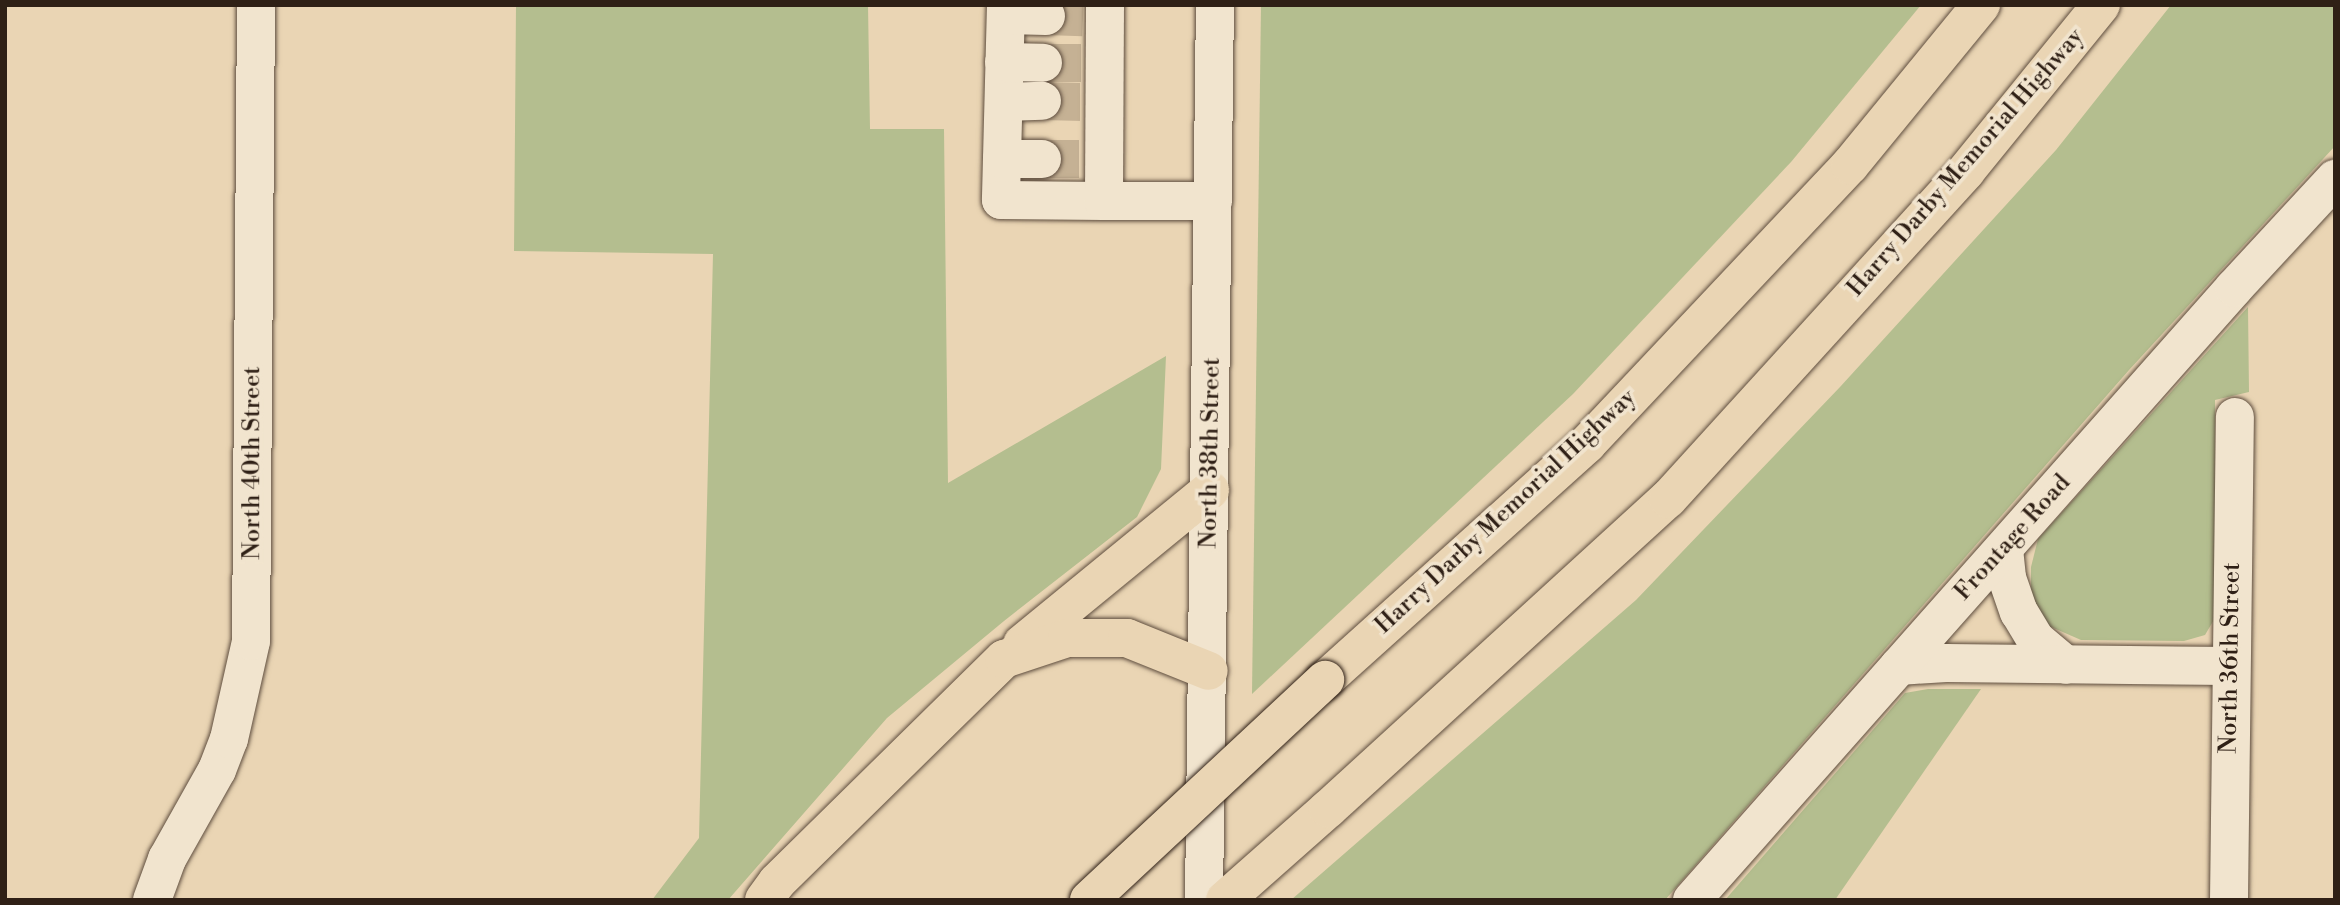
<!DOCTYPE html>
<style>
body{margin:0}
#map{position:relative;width:2340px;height:905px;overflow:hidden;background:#ead5b4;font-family:"Libre Bodoni",serif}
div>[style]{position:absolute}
.green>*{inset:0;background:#b4be8f}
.minor-tunnel>*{height:38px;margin-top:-19px;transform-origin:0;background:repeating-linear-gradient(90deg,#c5b194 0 38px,transparent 0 57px)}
.roads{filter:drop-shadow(0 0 2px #5e4d3e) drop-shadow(0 0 2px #5e4d3e)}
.minor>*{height:38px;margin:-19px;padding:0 19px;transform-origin:19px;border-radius:19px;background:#f1e4ce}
.highway>*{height:38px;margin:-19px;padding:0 19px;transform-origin:19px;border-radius:19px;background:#ead5b4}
.bridges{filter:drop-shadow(0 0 2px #2f2016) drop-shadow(0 0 2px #2f2016)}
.highway-bridge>*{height:38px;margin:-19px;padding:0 19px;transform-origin:19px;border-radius:19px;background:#ead5b4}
span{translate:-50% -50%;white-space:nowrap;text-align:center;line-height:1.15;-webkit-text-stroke:7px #f1e4ce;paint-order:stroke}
.street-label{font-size:24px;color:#2f2016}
.frame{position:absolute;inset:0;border:7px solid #2f2016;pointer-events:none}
</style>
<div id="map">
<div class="green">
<i style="clip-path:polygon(516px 5px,868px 5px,870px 129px,944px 129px,948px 483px,1166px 356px,1161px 469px,1137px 517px,1004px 621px,887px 718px,728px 900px,652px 900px,699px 838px,713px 254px,514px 251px)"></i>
<i style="clip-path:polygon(1261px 5px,1921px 5px,1791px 162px,1573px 394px,1252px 694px)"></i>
<i style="clip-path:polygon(2171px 5px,2335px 5px,2335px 146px,2129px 370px,1665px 900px,1291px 900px,1636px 600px,1840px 387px,2056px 150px)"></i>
<i style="clip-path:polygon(2248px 307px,2249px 392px,2215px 400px,2215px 618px,2205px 635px,2184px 641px,2081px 640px,2049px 626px,2031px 605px,2031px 567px,2038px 539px)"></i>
<i style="clip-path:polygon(1928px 689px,1981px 689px,1835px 900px,1725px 900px,1905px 693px)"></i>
</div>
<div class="minor-tunnel">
<i style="left:1046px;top:16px;width:37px;rotate:2deg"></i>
<i style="left:1043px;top:63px;width:38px"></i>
<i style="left:1042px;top:101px;width:41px;rotate:1.4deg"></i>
<i style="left:1042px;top:159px;width:37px"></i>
</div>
<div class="roads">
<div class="minor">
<i style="left:1006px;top:5px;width:195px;rotate:91.5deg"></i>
<i style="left:1001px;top:200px;width:103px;rotate:0.6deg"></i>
<i style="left:1105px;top:5px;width:196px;rotate:90.3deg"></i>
<i style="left:1104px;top:201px;width:109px"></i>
<i style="left:1006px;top:15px;width:40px;rotate:1.4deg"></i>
<i style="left:1004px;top:62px;width:39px;rotate:1deg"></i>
<i style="left:1004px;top:102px;width:38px;rotate:-2deg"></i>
<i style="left:1002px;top:159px;width:40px"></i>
<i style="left:2004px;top:549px;width:29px;rotate:84deg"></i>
<i style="left:2007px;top:578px;width:36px;rotate:71deg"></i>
<i style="left:2019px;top:612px;width:31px;rotate:59deg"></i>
<i style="left:2035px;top:639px;width:40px;rotate:40deg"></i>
<i style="left:1899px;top:666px;width:47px;rotate:-3.7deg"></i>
<i style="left:1946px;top:663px;width:284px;rotate:0.6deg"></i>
<i style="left:152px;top:900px;width:44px;rotate:-69.9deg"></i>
<i style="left:167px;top:859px;width:102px;rotate:-60.7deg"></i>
<i style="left:217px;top:770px;width:33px;rotate:-69deg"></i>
<i style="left:229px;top:739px;width:100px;rotate:-77.3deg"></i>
<i style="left:251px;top:641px;width:636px;rotate:-89.55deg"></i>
<i style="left:1204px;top:900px;width:895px;rotate:-89.3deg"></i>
<i style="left:1692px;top:900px;width:818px;rotate:-48.47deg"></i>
<i style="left:2234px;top:288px;width:149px;rotate:-47.2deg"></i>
<i style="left:2229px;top:900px;width:483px;rotate:-89.3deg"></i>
</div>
<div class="highway">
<i style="left:1022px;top:644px;width:243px;rotate:-39.3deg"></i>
<i style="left:1325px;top:680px;width:353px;rotate:-42deg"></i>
<i style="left:1587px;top:444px;width:383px;rotate:-46.7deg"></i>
<i style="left:1850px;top:165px;width:207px;rotate:-50.7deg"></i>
<i style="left:764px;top:900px;width:22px;rotate:-54deg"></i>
<i style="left:777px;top:882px;width:318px;rotate:-44.5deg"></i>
<i style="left:1004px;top:659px;width:66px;rotate:-18.4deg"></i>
<i style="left:1067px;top:638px;width:60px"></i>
<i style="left:1127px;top:638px;width:88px;rotate:21.9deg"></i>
<i style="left:1225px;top:900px;width:137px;rotate:-41.5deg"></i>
<i style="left:1328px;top:809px;width:460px;rotate:-42.4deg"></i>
<i style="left:1668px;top:499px;width:443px;rotate:-47.7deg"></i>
<i style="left:1966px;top:171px;width:214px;rotate:-50.9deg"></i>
</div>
</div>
<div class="bridges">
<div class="highway-bridge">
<i style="left:1089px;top:900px;width:323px;rotate:-43deg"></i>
</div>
</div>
<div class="street-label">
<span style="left:1966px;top:163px;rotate:-49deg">Harry Darby Memorial Highway</span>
<span style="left:1211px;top:453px;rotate:-89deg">North 38th Street</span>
<span style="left:253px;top:463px;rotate:-90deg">North 40th Street</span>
<span style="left:1506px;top:512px;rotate:-43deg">Harry Darby Memorial Highway</span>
<span style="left:2013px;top:538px;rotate:-48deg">Frontage Road</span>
<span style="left:2231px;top:658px;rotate:-89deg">North 36th Street</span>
</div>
<div class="frame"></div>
</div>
